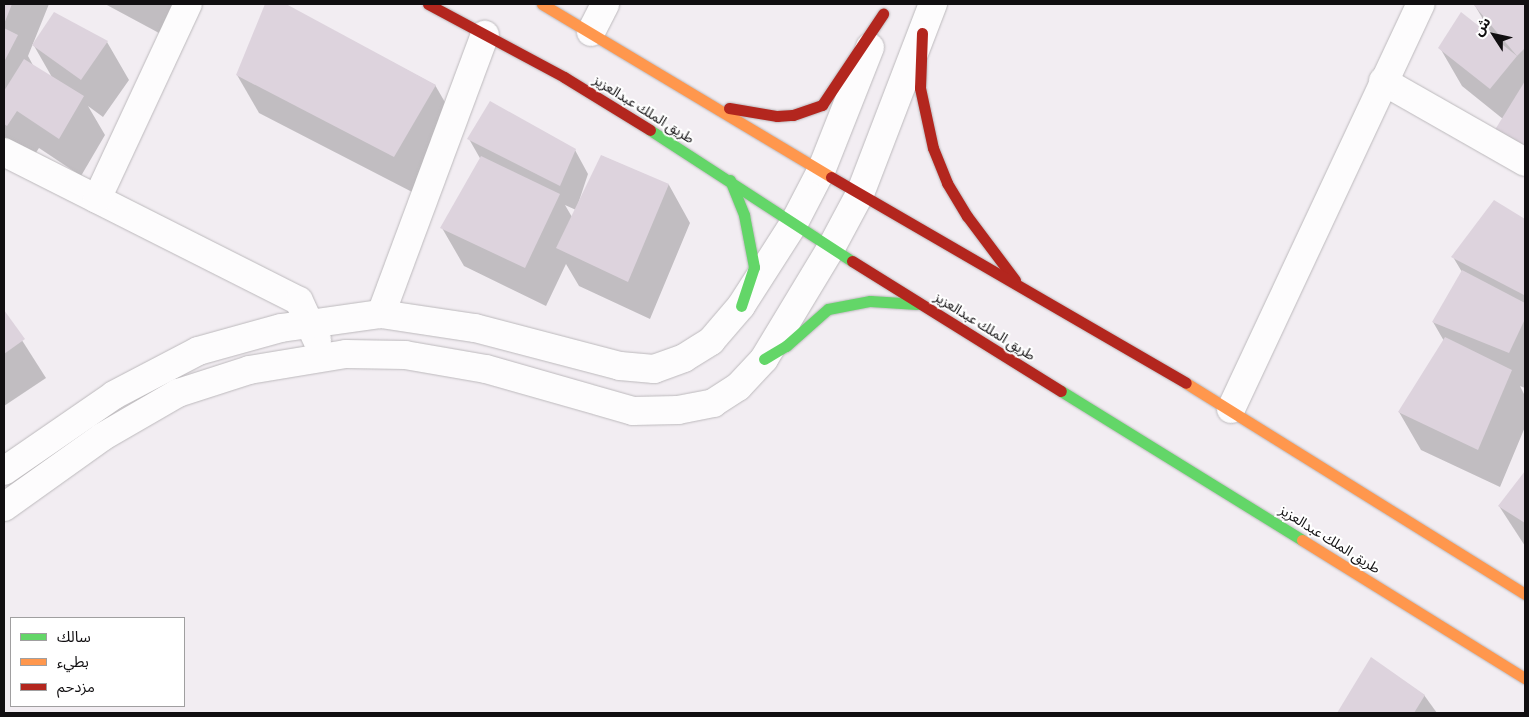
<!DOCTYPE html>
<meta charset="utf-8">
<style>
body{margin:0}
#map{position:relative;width:1529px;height:717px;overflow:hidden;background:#f2edf2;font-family:Commissioner,"Noto Sans Arabic",sans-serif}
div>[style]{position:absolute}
.shadow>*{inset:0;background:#0003}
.building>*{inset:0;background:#ddd3dd}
.roads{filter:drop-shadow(0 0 1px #bcb9bc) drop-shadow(0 0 1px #bcb9bc)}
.street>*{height:28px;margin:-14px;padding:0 14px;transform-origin:14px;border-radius:14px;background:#fdfcfd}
.fast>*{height:11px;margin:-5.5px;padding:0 5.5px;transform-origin:5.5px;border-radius:5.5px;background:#63d668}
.slow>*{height:11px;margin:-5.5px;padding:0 5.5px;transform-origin:5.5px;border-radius:5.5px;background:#ff974d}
.jam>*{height:11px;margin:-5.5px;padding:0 5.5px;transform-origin:5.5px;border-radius:5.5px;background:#b3261e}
span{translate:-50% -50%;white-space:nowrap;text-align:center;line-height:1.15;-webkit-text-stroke:4px #fff;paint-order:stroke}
.street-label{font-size:14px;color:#110f11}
.frame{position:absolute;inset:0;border:5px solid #110f11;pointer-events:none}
.legend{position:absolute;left:10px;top:617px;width:175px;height:90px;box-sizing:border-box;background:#fff;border:1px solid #a09fa0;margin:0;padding:6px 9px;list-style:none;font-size:15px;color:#110f11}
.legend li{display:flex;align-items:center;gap:10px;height:25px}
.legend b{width:25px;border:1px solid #a09fa0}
.north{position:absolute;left:1469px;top:10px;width:50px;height:50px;-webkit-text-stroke:4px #fff;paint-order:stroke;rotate:305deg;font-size:14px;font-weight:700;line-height:20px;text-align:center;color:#110f11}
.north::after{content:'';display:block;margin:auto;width:18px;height:22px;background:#110f11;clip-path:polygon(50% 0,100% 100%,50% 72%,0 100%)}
</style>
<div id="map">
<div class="shadow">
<i style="clip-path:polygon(4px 4px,49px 4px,28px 56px,34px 67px,53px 79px,33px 44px,107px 42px,129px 80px,103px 117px,88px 106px,105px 135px,81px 176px,39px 148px,29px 163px,12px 153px,4px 138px)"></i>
<i style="clip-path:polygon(105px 4px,175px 4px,159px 33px)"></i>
<i style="clip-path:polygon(266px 4px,283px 4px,435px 85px,457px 123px,416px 194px,259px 113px,237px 75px)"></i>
<i style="clip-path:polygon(1474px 4px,1525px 4px,1525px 175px,1503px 119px,1462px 86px,1440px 48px,1494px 38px)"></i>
<i style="clip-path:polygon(evenodd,469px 139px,575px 150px,588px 174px,576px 210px,602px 156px,669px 185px,690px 223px,650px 319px,579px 286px,566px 264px,546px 306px,464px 266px,442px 228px,481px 160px,469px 139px,565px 205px,576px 210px,572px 217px,565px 205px)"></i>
<i style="clip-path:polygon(1495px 202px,1525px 220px,1525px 388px,1520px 386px,1525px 396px,1525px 427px,1500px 487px,1421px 450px,1399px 412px,1444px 341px,1433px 322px,1462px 272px,1453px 257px)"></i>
<i style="clip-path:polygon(4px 312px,46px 378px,4px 406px)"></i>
<i style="clip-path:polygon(1525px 473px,1525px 546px,1499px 506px)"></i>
<i style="clip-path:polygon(1372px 659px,1424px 695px,1437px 713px,1338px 713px)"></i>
</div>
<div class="building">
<i style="clip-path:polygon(4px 4px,12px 4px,4px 24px)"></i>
<i style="clip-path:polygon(265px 4px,286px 4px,436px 85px,394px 157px,236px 75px)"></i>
<i style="clip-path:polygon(1473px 4px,1525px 4px,1525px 48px,1517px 56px)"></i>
<i style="clip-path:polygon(54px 12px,108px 41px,81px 80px,32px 45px)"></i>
<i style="clip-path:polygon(1461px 12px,1517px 56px,1490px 89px,1438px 48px)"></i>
<i style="clip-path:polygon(4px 28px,18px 35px,4px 62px)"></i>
<i style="clip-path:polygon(24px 59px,84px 96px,59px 139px,17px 111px,7px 126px,4px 124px,4px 91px)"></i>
<i style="clip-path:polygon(1525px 81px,1525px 150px,1493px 133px)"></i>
<i style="clip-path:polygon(490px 101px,576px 149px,560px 186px,467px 139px)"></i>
<i style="clip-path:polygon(601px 155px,669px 184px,628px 282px,556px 248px)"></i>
<i style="clip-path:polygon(481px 156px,560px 194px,525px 268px,440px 228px)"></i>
<i style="clip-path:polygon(1494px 200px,1525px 219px,1524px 295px,1451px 257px)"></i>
<i style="clip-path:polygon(1462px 270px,1525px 303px,1525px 319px,1509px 353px,1432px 322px)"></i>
<i style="clip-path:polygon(4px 310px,25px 339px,4px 354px)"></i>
<i style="clip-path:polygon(1445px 337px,1512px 370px,1478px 450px,1398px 412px)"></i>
<i style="clip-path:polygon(1525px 471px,1525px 523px,1498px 506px)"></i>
<i style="clip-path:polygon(1371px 657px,1425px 695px,1414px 713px,1337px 713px)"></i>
</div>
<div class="roads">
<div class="street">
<i style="left:591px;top:32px;width:31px;rotate:-63deg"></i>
<i style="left:1383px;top:81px;width:163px;rotate:29.7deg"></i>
<i style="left:4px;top:152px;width:330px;rotate:26.8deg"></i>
<i style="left:299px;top:301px;width:43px;rotate:65.2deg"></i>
<i style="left:97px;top:199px;width:215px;rotate:-65deg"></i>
<i style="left:381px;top:314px;width:298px;rotate:-69.6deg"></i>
<i style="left:1231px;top:409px;width:447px;rotate:-64.9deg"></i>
<i style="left:4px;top:471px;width:134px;rotate:-34.6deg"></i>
<i style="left:114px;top:395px;width:95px;rotate:-27.6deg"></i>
<i style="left:198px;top:351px;width:86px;rotate:-15.5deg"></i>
<i style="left:281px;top:328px;width:101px;rotate:-8deg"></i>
<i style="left:381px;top:314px;width:95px;rotate:8.5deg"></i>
<i style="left:475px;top:328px;width:150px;rotate:14.7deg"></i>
<i style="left:620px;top:366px;width:34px;rotate:5deg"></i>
<i style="left:654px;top:369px;width:32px;rotate:-20deg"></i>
<i style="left:684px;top:358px;width:32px;rotate:-32deg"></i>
<i style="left:711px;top:341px;width:46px;rotate:-49.4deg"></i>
<i style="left:741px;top:306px;width:98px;rotate:-57.4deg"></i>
<i style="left:794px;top:223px;width:59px;rotate:-62.6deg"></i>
<i style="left:821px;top:171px;width:133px;rotate:-68.4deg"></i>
<i style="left:4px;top:507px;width:120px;rotate:-35.5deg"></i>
<i style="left:102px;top:437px;width:88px;rotate:-30.1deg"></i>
<i style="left:178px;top:393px;width:75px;rotate:-17.9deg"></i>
<i style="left:249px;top:370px;width:98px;rotate:-9.4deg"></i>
<i style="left:346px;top:354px;width:59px;rotate:1deg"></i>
<i style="left:405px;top:355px;width:82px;rotate:9.8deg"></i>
<i style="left:486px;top:369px;width:153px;rotate:15.9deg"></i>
<i style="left:633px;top:411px;width:45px;rotate:-1.3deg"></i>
<i style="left:678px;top:410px;width:36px;rotate:-11deg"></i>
<i style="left:713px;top:403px;width:30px;rotate:-33deg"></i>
<i style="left:738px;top:387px;width:38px;rotate:-47deg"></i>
<i style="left:764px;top:359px;width:130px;rotate:-58.9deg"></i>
<i style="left:831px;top:248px;width:61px;rotate:-61.8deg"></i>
<i style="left:860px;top:194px;width:204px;rotate:-69deg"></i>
</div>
<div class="fast">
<i style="left:650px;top:130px;width:241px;rotate:33deg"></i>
<i style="left:730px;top:180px;width:38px;rotate:68deg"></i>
<i style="left:744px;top:215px;width:53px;rotate:79.1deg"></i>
<i style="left:754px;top:267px;width:41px;rotate:108.4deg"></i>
<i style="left:764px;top:359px;width:26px;rotate:-31deg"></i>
<i style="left:786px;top:346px;width:56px;rotate:-41.4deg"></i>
<i style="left:828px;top:309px;width:43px;rotate:-10.8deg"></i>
<i style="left:870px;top:301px;width:47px;rotate:3.7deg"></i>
<i style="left:1061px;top:391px;width:283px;rotate:31.7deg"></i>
</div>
<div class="slow">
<i style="left:542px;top:4px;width:337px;rotate:30.9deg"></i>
<i style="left:1186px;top:383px;width:399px;rotate:31.9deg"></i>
<i style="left:1302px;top:540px;width:262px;rotate:31.8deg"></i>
</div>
<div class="jam">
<i style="left:428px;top:4px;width:154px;rotate:28.2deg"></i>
<i style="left:564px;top:77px;width:101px;rotate:31.6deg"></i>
<i style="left:922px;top:33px;width:55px;rotate:92.1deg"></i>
<i style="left:920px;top:88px;width:61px;rotate:77.8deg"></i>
<i style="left:933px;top:148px;width:38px;rotate:68deg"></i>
<i style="left:947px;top:183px;width:39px;rotate:59deg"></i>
<i style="left:967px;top:216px;width:80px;rotate:53.1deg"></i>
<i style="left:729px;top:108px;width:49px;rotate:9.5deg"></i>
<i style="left:777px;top:116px;width:16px;rotate:-4deg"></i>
<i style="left:793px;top:115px;width:31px;rotate:-19deg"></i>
<i style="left:822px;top:105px;width:110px;rotate:-56.2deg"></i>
<i style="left:831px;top:177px;width:410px;rotate:30.1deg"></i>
<i style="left:852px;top:261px;width:246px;rotate:31.9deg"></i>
</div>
</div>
<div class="street-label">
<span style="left:644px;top:109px;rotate:32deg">طريق الملك عبدالعزيز</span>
<span style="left:985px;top:326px;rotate:32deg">طريق الملك عبدالعزيز</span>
<span style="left:1330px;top:539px;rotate:32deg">طريق الملك عبدالعزيز</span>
</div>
<div class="frame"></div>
<ul class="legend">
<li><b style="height:6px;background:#63d668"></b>سالك</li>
<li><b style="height:6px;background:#ff974d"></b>بطيء</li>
<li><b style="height:6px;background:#b3261e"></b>مزدحم</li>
</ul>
<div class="north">ش</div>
</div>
